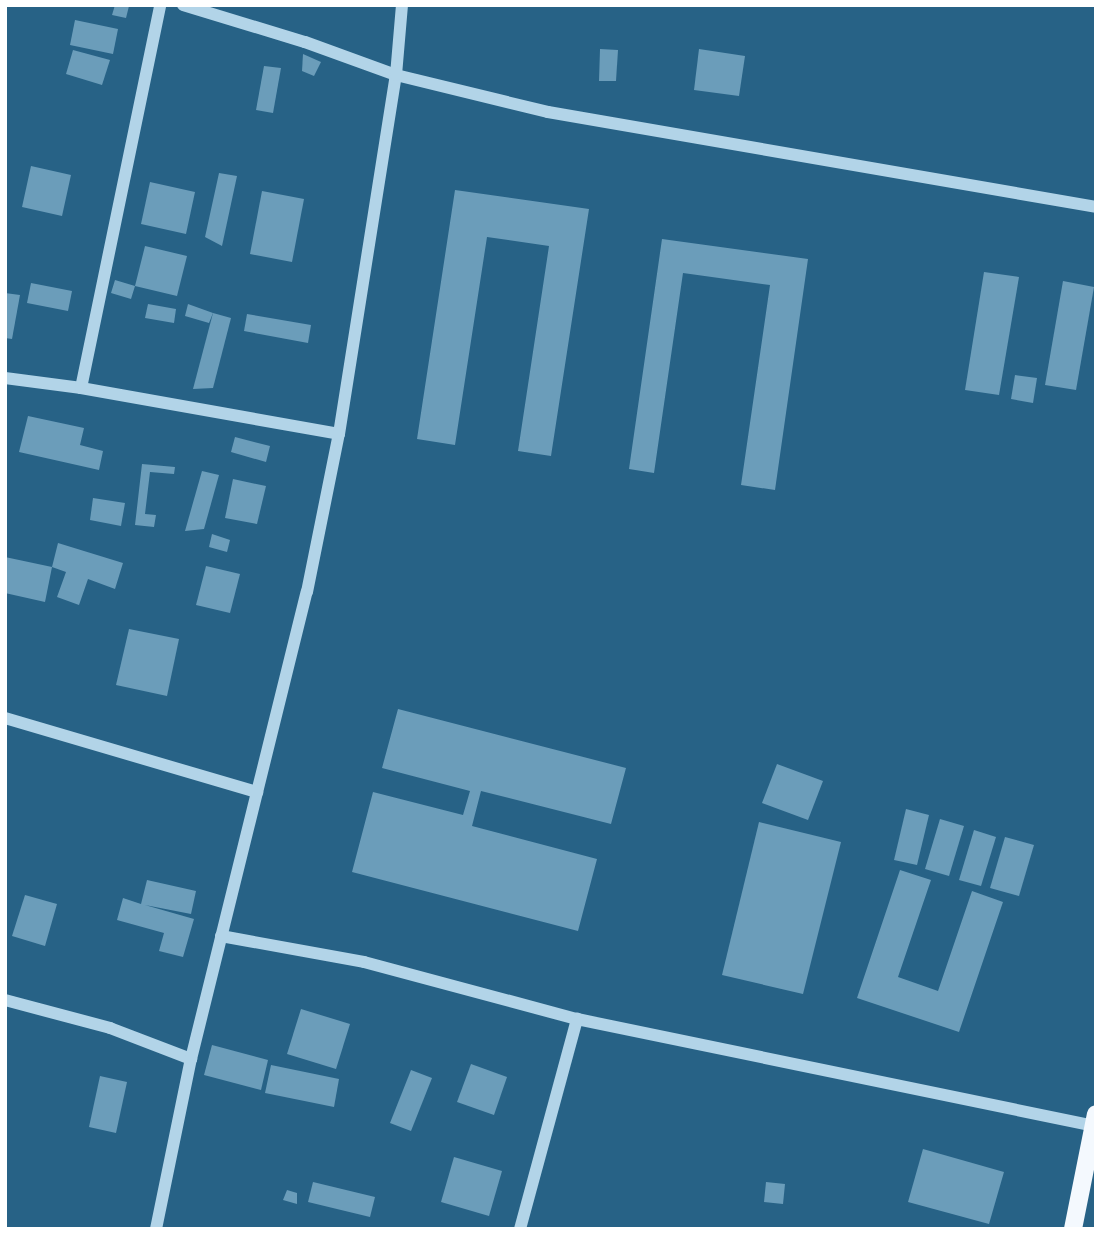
<!DOCTYPE html>
<style>
body{margin:0}
#map{position:relative;width:1101px;height:1234px;overflow:hidden;background:#276286;font-family:"Sofia Sans Condensed",sans-serif}
div>[style]{position:absolute}
.building>*{inset:0;background:#6b9dba}
.minor>*{height:12px;margin:-6px;padding:0 6px;transform-origin:6px;border-radius:6px;background:#b2d4e8}
.major>*{height:18px;margin:-9px;padding:0 9px;transform-origin:9px;border-radius:9px;background:#f4f9fe}
span{translate:-50% -50%;white-space:nowrap;text-align:center;line-height:1.15;-webkit-text-stroke:7px #276286;paint-order:stroke}
.frame{position:absolute;inset:0;border:7px solid #fff;pointer-events:none}
</style>
<div id="map">
<div class="building">
<i style="clip-path:polygon(115px 5px,129px 6px,126px 18px,112px 15px)"></i>
<i style="clip-path:polygon(75px 20px,118px 29px,113px 54px,70px 45px)"></i>
<i style="clip-path:polygon(600px 49px,618px 50px,616px 81px,599px 81px)"></i>
<i style="clip-path:polygon(699px 49px,745px 56px,739px 96px,694px 90px)"></i>
<i style="clip-path:polygon(73px 50px,110px 60px,102px 85px,66px 74px)"></i>
<i style="clip-path:polygon(303px 54px,321px 62px,314px 76px,302px 71px)"></i>
<i style="clip-path:polygon(264px 66px,281px 68px,273px 113px,256px 110px)"></i>
<i style="clip-path:polygon(31px 166px,71px 175px,62px 216px,22px 207px)"></i>
<i style="clip-path:polygon(219px 173px,237px 176px,222px 246px,205px 237px)"></i>
<i style="clip-path:polygon(150px 182px,195px 192px,186px 234px,141px 224px)"></i>
<i style="clip-path:polygon(455px 190px,589px 209px,551px 456px,518px 451px,549px 246px,487px 237px,455px 445px,417px 439px)"></i>
<i style="clip-path:polygon(262px 191px,304px 199px,292px 262px,250px 254px)"></i>
<i style="clip-path:polygon(662px 239px,808px 259px,775px 490px,741px 485px,770px 285px,683px 273px,654px 473px,629px 469px)"></i>
<i style="clip-path:polygon(145px 246px,187px 256px,177px 296px,135px 286px,131px 299px,111px 293px,115px 280px,135px 286px)"></i>
<i style="clip-path:polygon(984px 272px,1019px 277px,999px 395px,965px 390px)"></i>
<i style="clip-path:polygon(1063px 281px,1094px 287px,1076px 390px,1045px 385px)"></i>
<i style="clip-path:polygon(31px 283px,72px 291px,68px 311px,27px 303px)"></i>
<i style="clip-path:polygon(5px 293px,20px 295px,12px 339px,5px 338px)"></i>
<i style="clip-path:polygon(148px 304px,176px 309px,174px 323px,145px 318px)"></i>
<i style="clip-path:polygon(188px 304px,213px 313px,209px 323px,185px 316px)"></i>
<i style="clip-path:polygon(213px 313px,231px 318px,213px 388px,193px 389px)"></i>
<i style="clip-path:polygon(247px 314px,311px 325px,308px 343px,244px 331px)"></i>
<i style="clip-path:polygon(1015px 375px,1037px 378px,1033px 403px,1011px 399px)"></i>
<i style="clip-path:polygon(28px 416px,84px 428px,80px 445px,103px 451px,99px 470px,19px 452px)"></i>
<i style="clip-path:polygon(235px 437px,270px 446px,266px 462px,231px 452px)"></i>
<i style="clip-path:polygon(142px 464px,175px 467px,174px 474px,150px 472px,145px 514px,156px 515px,154px 527px,135px 525px)"></i>
<i style="clip-path:polygon(202px 471px,219px 475px,204px 529px,185px 531px)"></i>
<i style="clip-path:polygon(233px 479px,266px 486px,257px 524px,225px 518px)"></i>
<i style="clip-path:polygon(93px 498px,125px 503px,121px 526px,90px 520px)"></i>
<i style="clip-path:polygon(212px 534px,230px 540px,227px 552px,209px 547px)"></i>
<i style="clip-path:polygon(58px 543px,123px 563px,115px 589px,88px 579px,79px 605px,57px 597px,66px 572px,52px 567px)"></i>
<i style="clip-path:polygon(5px 557px,52px 567px,45px 602px,5px 593px)"></i>
<i style="clip-path:polygon(206px 566px,240px 574px,230px 613px,196px 605px)"></i>
<i style="clip-path:polygon(129px 629px,179px 639px,167px 696px,116px 685px)"></i>
<i style="clip-path:polygon(398px 709px,626px 768px,611px 824px,481px 791px,472px 826px,597px 859px,578px 931px,352px 872px,373px 792px,463px 815px,470px 791px,382px 768px)"></i>
<i style="clip-path:polygon(777px 764px,823px 781px,808px 820px,762px 803px)"></i>
<i style="clip-path:polygon(906px 809px,929px 815px,917px 865px,894px 860px)"></i>
<i style="clip-path:polygon(940px 819px,964px 826px,949px 876px,925px 869px)"></i>
<i style="clip-path:polygon(759px 822px,841px 842px,803px 994px,722px 975px)"></i>
<i style="clip-path:polygon(974px 830px,996px 837px,981px 886px,959px 880px)"></i>
<i style="clip-path:polygon(1005px 837px,1034px 845px,1019px 896px,990px 888px)"></i>
<i style="clip-path:polygon(900px 870px,931px 880px,898px 977px,938px 991px,972px 891px,1003px 902px,959px 1032px,857px 998px)"></i>
<i style="clip-path:polygon(147px 880px,196px 891px,191px 914px,145px 905px,194px 919px,183px 957px,159px 951px,164px 933px,117px 920px,123px 898px,141px 904px)"></i>
<i style="clip-path:polygon(25px 895px,57px 904px,45px 946px,12px 936px)"></i>
<i style="clip-path:polygon(301px 1009px,350px 1024px,336px 1069px,287px 1054px)"></i>
<i style="clip-path:polygon(212px 1045px,268px 1060px,261px 1090px,204px 1075px)"></i>
<i style="clip-path:polygon(471px 1064px,507px 1077px,494px 1115px,457px 1102px)"></i>
<i style="clip-path:polygon(271px 1065px,339px 1079px,334px 1107px,265px 1093px)"></i>
<i style="clip-path:polygon(411px 1070px,432px 1078px,411px 1131px,390px 1123px)"></i>
<i style="clip-path:polygon(100px 1076px,127px 1082px,116px 1133px,89px 1127px)"></i>
<i style="clip-path:polygon(923px 1149px,1004px 1172px,989px 1224px,908px 1202px)"></i>
<i style="clip-path:polygon(454px 1157px,502px 1171px,489px 1216px,441px 1202px)"></i>
<i style="clip-path:polygon(313px 1182px,375px 1197px,370px 1217px,308px 1202px)"></i>
<i style="clip-path:polygon(766px 1182px,785px 1184px,783px 1204px,764px 1202px)"></i>
<i style="clip-path:polygon(287px 1190px,297px 1193px,297px 1204px,283px 1200px)"></i>
</div>
<div class="minor">
<i style="left:183px;top:5px;width:127px;rotate:16.9deg"></i>
<i style="left:305px;top:42px;width:97px;rotate:19.9deg"></i>
<i style="left:396px;top:75px;width:156px;rotate:13.7deg"></i>
<i style="left:548px;top:112px;width:556px;rotate:9.83deg"></i>
<i style="left:5px;top:378px;width:77px;rotate:7.5deg"></i>
<i style="left:81px;top:388px;width:262px;rotate:10.1deg"></i>
<i style="left:81px;top:388px;width:391px;rotate:-78.3deg"></i>
<i style="left:5px;top:718px;width:263px;rotate:16.4deg"></i>
<i style="left:221px;top:936px;width:145px;rotate:10.3deg"></i>
<i style="left:364px;top:962px;width:220px;rotate:15deg"></i>
<i style="left:577px;top:1019px;width:528px;rotate:11.69deg"></i>
<i style="left:5px;top:1000px;width:109px;rotate:14.9deg"></i>
<i style="left:110px;top:1028px;width:87px;rotate:20.9deg"></i>
<i style="left:156px;top:1229px;width:174px;rotate:-78.4deg"></i>
<i style="left:191px;top:1059px;width:481px;rotate:-76.1deg"></i>
<i style="left:307px;top:592px;width:161px;rotate:-78.6deg"></i>
<i style="left:339px;top:434px;width:363px;rotate:-81deg"></i>
<i style="left:396px;top:75px;width:70px;rotate:-85.1deg"></i>
<i style="left:520px;top:1229px;width:218px;rotate:-74.8deg"></i>
</div>
<div class="major">
<i style="left:1073px;top:1229px;width:117px;rotate:-78.7deg"></i>
</div>
<div class="frame"></div>
</div>
